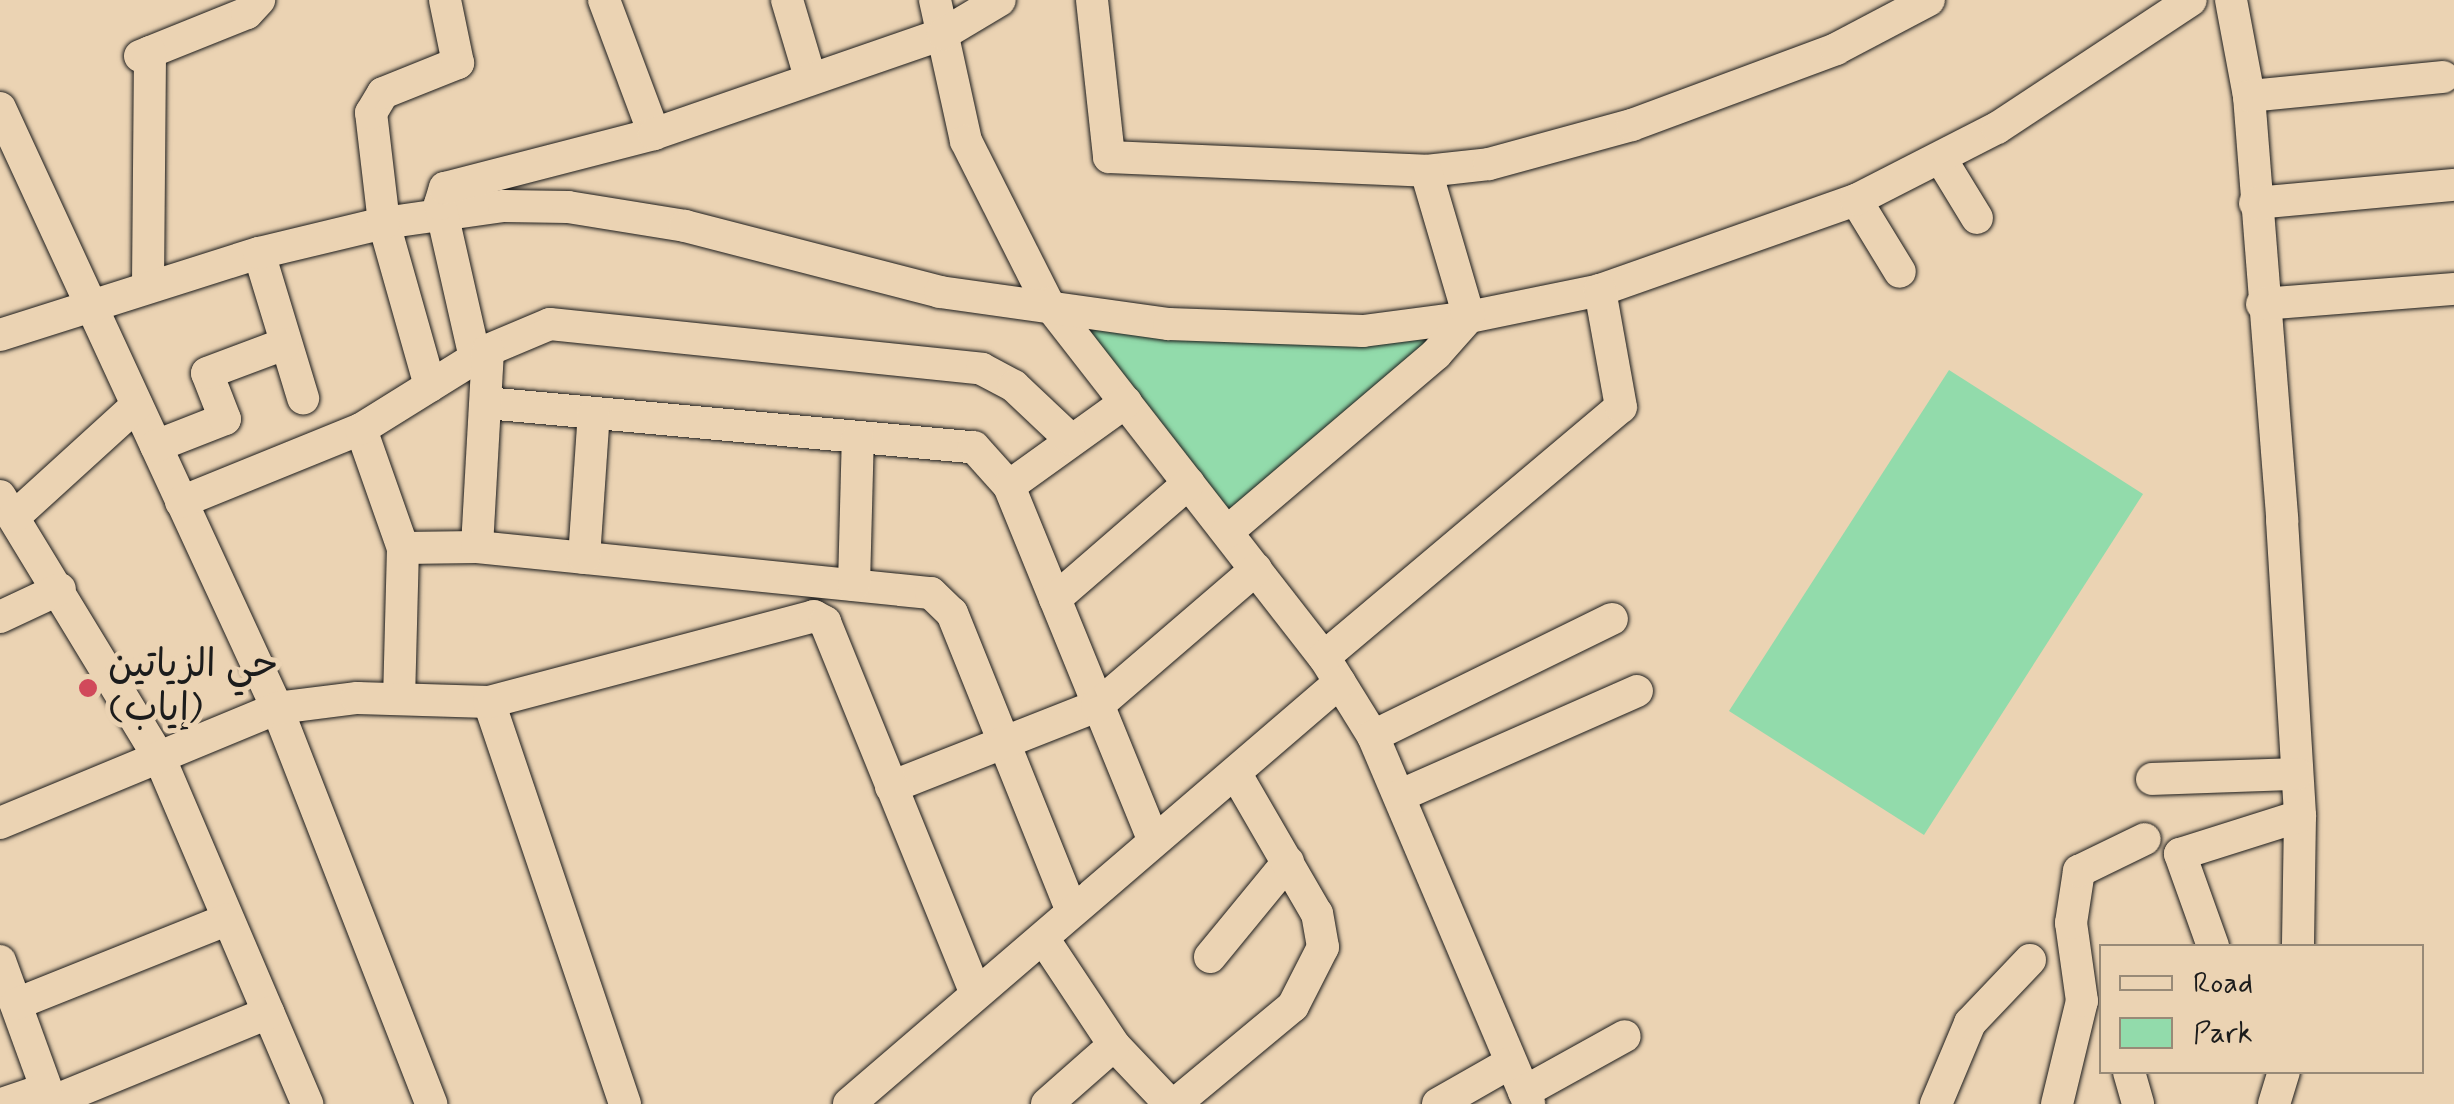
<!DOCTYPE html>
<meta charset="utf-8">
<style>
body{margin:0}
#map{position:relative;width:2454px;height:1104px;overflow:hidden;background:#ebd3b3;font-family:Mynerve,"Playpen Sans Arabic",sans-serif}
div>[style]{position:absolute}
.green>*{inset:0;background:#92dbab}
.roads{filter:drop-shadow(0 0 2px #1c1c1c) drop-shadow(0 0 2px #1c1c1c)}
.minor>*{height:32px;margin:-16px;padding:0 16px;transform-origin:16px;border-radius:16px;background:#ebd3b3}
.dots>*{width:28px;height:28px;translate:-50% -50%;box-sizing:border-box;border:5px solid #ebd3b3;border-radius:50%}
span{translate:-50% -50%;white-space:nowrap;text-align:center;line-height:1.15;-webkit-text-stroke:10px #ebd3b3;paint-order:stroke}
.poi-label{font-size:38px;color:#1c1c1c}
.left{translate:0 -50%;text-align:left}
.legend{position:absolute;left:2099px;top:944px;width:325px;height:130px;box-sizing:border-box;background:#ebd3b3;border:2px solid #988a77;margin:0;padding:12px 18px;list-style:none;font-size:30px;color:#1c1c1c}
.legend li{display:flex;align-items:center;gap:20px;height:50px}
.legend b{width:50px;border:2px solid #988a77}
</style>
<div id="map">
<div class="green">
<i style="clip-path:polygon(1075px 323px,1447px 326px,1227px 516px)"></i>
<i style="clip-path:polygon(1949px 370px,2143px 494px,1924px 835px,1729px 711px)"></i>
</div>
<div class="roads">
<div class="minor">
<i style="left:604px;top:0;width:143px;rotate:69.5deg"></i>
<i style="left:787px;top:0;width:80px;rotate:73.4deg"></i>
<i style="left:935px;top:0;width:144px;rotate:77.6deg"></i>
<i style="left:966px;top:141px;width:182px;rotate:63.2deg"></i>
<i style="left:1048px;top:303px;width:449px;rotate:52.1deg"></i>
<i style="left:1324px;top:657px;width:93px;rotate:58.2deg"></i>
<i style="left:1373px;top:736px;width:400px;rotate:67deg"></i>
<i style="left:1092px;top:0;width:158px;rotate:83.8deg"></i>
<i style="left:1109px;top:157px;width:317px;rotate:2.5deg"></i>
<i style="left:1426px;top:171px;width:63px;rotate:-6.3deg"></i>
<i style="left:1489px;top:164px;width:148px;rotate:-15.3deg"></i>
<i style="left:1632px;top:125px;width:218px;rotate:-20.4deg"></i>
<i style="left:1836px;top:49px;width:105px;rotate:-27.8deg"></i>
<i style="left:2231px;top:0;width:98px;rotate:79.4deg"></i>
<i style="left:2249px;top:96px;width:425px;rotate:85.5deg"></i>
<i style="left:2282px;top:520px;width:297px;rotate:86.5deg"></i>
<i style="left:2300px;top:816px;width:130px;rotate:90.9deg"></i>
<i style="left:140px;top:56px;width:115px;rotate:-21.9deg"></i>
<i style="left:247px;top:13px;width:18px;rotate:-47deg"></i>
<i style="left:2249px;top:96px;width:195px;rotate:-5.6deg"></i>
<i style="left:0;top:108px;width:661px;rotate:65.22deg"></i>
<i style="left:277px;top:708px;width:425px;rotate:68.7deg"></i>
<i style="left:1941px;top:159px;width:69px;rotate:58.6deg"></i>
<i style="left:1856px;top:200px;width:84px;rotate:58.6deg"></i>
<i style="left:2255px;top:203px;width:200px;rotate:-5.2deg"></i>
<i style="left:259px;top:253px;width:152px;rotate:73.1deg"></i>
<i style="left:148px;top:284px;width:232px;rotate:-89.5deg"></i>
<i style="left:2262px;top:304px;width:193px;rotate:-4.5deg"></i>
<i style="left:0;top:335px;width:272px;rotate:-17.6deg"></i>
<i style="left:259px;top:253px;width:129px;rotate:-13.5deg"></i>
<i style="left:384px;top:223px;width:121px;rotate:-8.1deg"></i>
<i style="left:504px;top:206px;width:64px;rotate:0.9deg"></i>
<i style="left:568px;top:207px;width:119px;rotate:9.2deg"></i>
<i style="left:685px;top:226px;width:263px;rotate:14.5deg"></i>
<i style="left:940px;top:292px;width:231px;rotate:8deg"></i>
<i style="left:1169px;top:324px;width:194px;rotate:2.1deg"></i>
<i style="left:1363px;top:331px;width:107px;rotate:-7.5deg"></i>
<i style="left:1469px;top:317px;width:134px;rotate:-11.6deg"></i>
<i style="left:1600px;top:290px;width:271px;rotate:-19.4deg"></i>
<i style="left:1856px;top:200px;width:158px;rotate:-27.1deg"></i>
<i style="left:1997px;top:128px;width:232px;rotate:-33.4deg"></i>
<i style="left:475px;top:358px;width:158px;rotate:-102.8deg"></i>
<i style="left:440px;top:204px;width:17px;rotate:-73deg"></i>
<i style="left:445px;top:188px;width:216px;rotate:-14.5deg"></i>
<i style="left:654px;top:134px;width:306px;rotate:-19.1deg"></i>
<i style="left:943px;top:34px;width:66px;rotate:-30.8deg"></i>
<i style="left:430px;top:386px;width:169px;rotate:-105.8deg"></i>
<i style="left:384px;top:223px;width:111px;rotate:-96.7deg"></i>
<i style="left:371px;top:113px;width:23px;rotate:-59deg"></i>
<i style="left:383px;top:93px;width:81px;rotate:-21.8deg"></i>
<i style="left:458px;top:63px;width:64px;rotate:-101.7deg"></i>
<i style="left:486px;top:403px;width:490px;rotate:5.2deg"></i>
<i style="left:974px;top:447px;width:52px;rotate:48.1deg"></i>
<i style="left:1009px;top:486px;width:383px;rotate:67.8deg"></i>
<i style="left:361px;top:429px;width:126px;rotate:70.6deg"></i>
<i style="left:403px;top:548px;width:150px;rotate:91.5deg"></i>
<i style="left:156px;top:446px;width:74px;rotate:-21.4deg"></i>
<i style="left:225px;top:419px;width:49px;rotate:-111.4deg"></i>
<i style="left:207px;top:373px;width:82px;rotate:-20.6deg"></i>
<i style="left:1009px;top:486px;width:144px;rotate:-35.7deg"></i>
<i style="left:0;top:496px;width:310px;rotate:58.7deg"></i>
<i style="left:161px;top:761px;width:373px;rotate:66.9deg"></i>
<i style="left:181px;top:502px;width:194px;rotate:-22.1deg"></i>
<i style="left:361px;top:429px;width:150px;rotate:-31.9deg"></i>
<i style="left:488px;top:350px;width:67px;rotate:-22.8deg"></i>
<i style="left:550px;top:324px;width:434px;rotate:5.9deg"></i>
<i style="left:982px;top:369px;width:36px;rotate:28deg"></i>
<i style="left:1014px;top:386px;width:77px;rotate:43.4deg"></i>
<i style="left:14px;top:517px;width:166px;rotate:-42.3deg"></i>
<i style="left:1227px;top:532px;width:275px;rotate:-40.4deg"></i>
<i style="left:1436px;top:354px;width:50px;rotate:-48.3deg"></i>
<i style="left:1469px;top:317px;width:152px;rotate:-106.4deg"></i>
<i style="left:477px;top:547px;width:197px;rotate:-86.8deg"></i>
<i style="left:403px;top:548px;width:74px;rotate:-0.8deg"></i>
<i style="left:477px;top:547px;width:456px;rotate:5.8deg"></i>
<i style="left:931px;top:593px;width:29px;rotate:44deg"></i>
<i style="left:952px;top:613px;width:321px;rotate:68.1deg"></i>
<i style="left:584px;top:558px;width:145px;rotate:-86.1deg"></i>
<i style="left:854px;top:585px;width:148px;rotate:-88.5deg"></i>
<i style="left:1055px;top:599px;width:177px;rotate:-40.9deg"></i>
<i style="left:0;top:617px;width:66px;rotate:-25deg"></i>
<i style="left:1324px;top:657px;width:388px;rotate:-40.1deg"></i>
<i style="left:1621px;top:407px;width:119px;rotate:-100.2deg"></i>
<i style="left:489px;top:702px;width:424px;rotate:71.3deg"></i>
<i style="left:1373px;top:736px;width:266px;rotate:-26.1deg"></i>
<i style="left:2152px;top:779px;width:145px;rotate:-2deg"></i>
<i style="left:891px;top:787px;width:221px;rotate:-21.5deg"></i>
<i style="left:1097px;top:706px;width:210px;rotate:-40.7deg"></i>
<i style="left:1399px;top:796px;width:260px;rotate:-23.8deg"></i>
<i style="left:0;top:823px;width:300px;rotate:-22.5deg"></i>
<i style="left:277px;top:708px;width:81px;rotate:-7.1deg"></i>
<i style="left:357px;top:698px;width:132px;rotate:1.7deg"></i>
<i style="left:489px;top:702px;width:336px;rotate:-14.8deg"></i>
<i style="left:814px;top:616px;width:13px;rotate:29deg"></i>
<i style="left:825px;top:622px;width:401px;rotate:67.9deg"></i>
<i style="left:1043px;top:938px;width:128px;rotate:56.4deg"></i>
<i style="left:1114px;top:1045px;width:81px;rotate:46.5deg"></i>
<i style="left:2213px;top:946px;width:98px;rotate:-109.7deg"></i>
<i style="left:2180px;top:854px;width:126px;rotate:-17.6deg"></i>
<i style="left:1210px;top:957px;width:123px;rotate:-50.6deg"></i>
<i style="left:0;top:961px;width:152px;rotate:70deg"></i>
<i style="left:16px;top:1004px;width:228px;rotate:-21.8deg"></i>
<i style="left:2129px;top:1072px;width:33px;rotate:74deg"></i>
<i style="left:1524px;top:1092px;width:115px;rotate:-29deg"></i>
<i style="left:51px;top:1102px;width:235px;rotate:-22.3deg"></i>
<i style="left:2px;top:1104px;width:46px;rotate:-18.8deg"></i>
<i style="left:849px;top:1104px;width:647px;rotate:-40.68deg"></i>
<i style="left:1047px;top:1104px;width:89px;rotate:-41.4deg"></i>
<i style="left:1175px;top:1104px;width:153px;rotate:-39.7deg"></i>
<i style="left:1293px;top:1006px;width:66px;rotate:-63deg"></i>
<i style="left:1323px;top:947px;width:34px;rotate:-100deg"></i>
<i style="left:1317px;top:914px;width:162px;rotate:-120.1deg"></i>
<i style="left:1438px;top:1104px;width:83px;rotate:-29.7deg"></i>
<i style="left:1936px;top:1104px;width:88px;rotate:-67.2deg"></i>
<i style="left:1970px;top:1023px;width:87px;rotate:-46.4deg"></i>
<i style="left:2057px;top:1104px;width:106px;rotate:-76.4deg"></i>
<i style="left:2082px;top:1001px;width:79px;rotate:-98deg"></i>
<i style="left:2071px;top:923px;width:53px;rotate:-81.3deg"></i>
<i style="left:2079px;top:871px;width:73px;rotate:-25.9deg"></i>
<i style="left:2274px;top:1104px;width:34px;rotate:-73deg"></i>
</div>
</div>
<div class="dots">
<i style="left:88px;top:688px;background:#d1495b"></i>
</div>
<div class="poi-label">
<span class="left" style="left:108px;top:688px">حي الزياتين<br>(إياب)</span>
</div>
<ul class="legend">
<li><b style="height:12px;background:#ebd3b3"></b>Road</li>
<li><b style="height:28px;background:#92dbab"></b>Park</li>
</ul>
</div>
